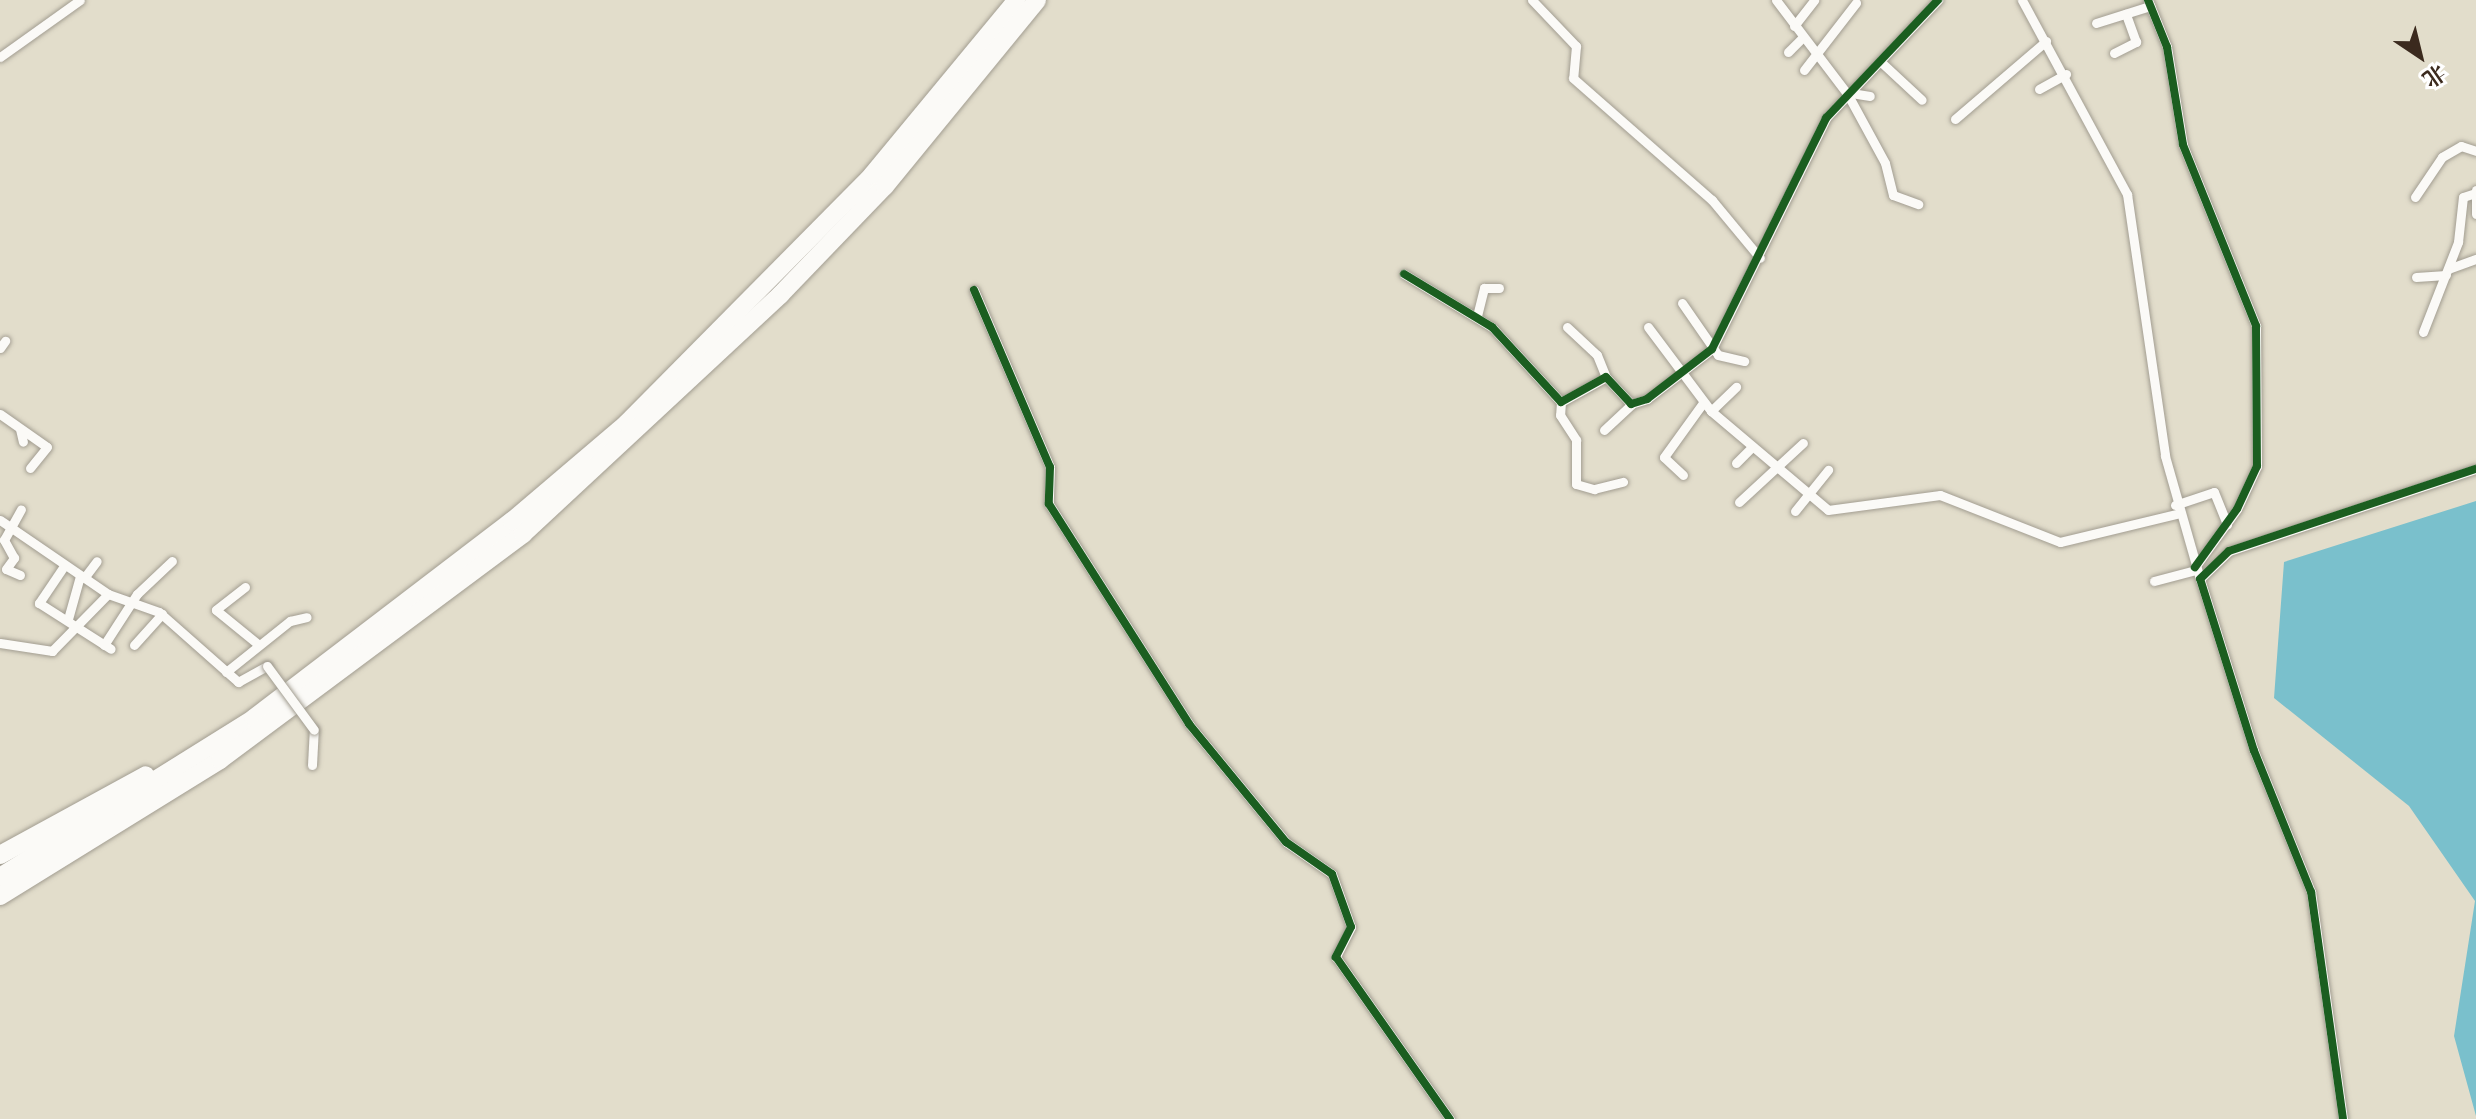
<!DOCTYPE html>
<meta charset="utf-8">
<style>
body{margin:0}
#map{position:relative;width:2476px;height:1119px;overflow:hidden;background:#e2ddcb;font-family:"IM FELL Great Primer","Noto Serif SC",serif}
div>[style]{position:absolute}
.water>*{inset:0;background:#7ac0cc}
.roads{filter:drop-shadow(0 0 2px #a29d91) drop-shadow(0 0 2px #a29d91)}
.street>*{height:9px;margin:-4.5px;padding:0 4.5px;transform-origin:4.5px;border-radius:4.5px;background:#fbfaf7}
.highway>*{height:18px;margin:-9px;padding:0 9px;transform-origin:9px;border-radius:9px;background:#fbfaf7}
.bridges{filter:drop-shadow(0 0 2px #a29d91) drop-shadow(0 0 2px #a29d91)}
.street-bridge>*{height:9px;margin:-4.5px;padding:0 4.5px;transform-origin:4.5px;border-radius:4.5px;background:#fbfaf7}
.cycleway>*{height:8px;margin:-4px;padding:0 4px;transform-origin:4px;border-radius:4px;background:#1b5e20}
span{translate:-50% -50%;white-space:nowrap;text-align:center;line-height:1.15;-webkit-text-stroke:6px #fff;paint-order:stroke}
.north{position:absolute;left:2380px;top:16px;width:80px;height:80px;-webkit-text-stroke:6px #fff;paint-order:stroke;rotate:145deg;font-size:22px;font-weight:700;line-height:32px;text-align:center;color:#3b2a1e}
.north::after{content:'';display:block;margin:auto;width:28px;height:36px;background:#3b2a1e;clip-path:polygon(50% 0,100% 100%,50% 72%,0 100%)}
</style>
<div id="map">
<div class="water">
<i style="clip-path:polygon(2476px 501px,2476px 1116px,2454px 1036px,2475px 901px,2409px 806px,2274px 698px,2284px 562px)"></i>
</div>
<div class="roads">
<div class="street">
<i style="left:1532px;top:0;width:64px;rotate:46.3deg"></i>
<i style="left:1576px;top:46px;width:32px;rotate:95deg"></i>
<i style="left:1573px;top:78px;width:185px;rotate:41.3deg"></i>
<i style="left:1712px;top:200px;width:75px;rotate:50.4deg"></i>
<i style="left:1776px;top:0;width:119px;rotate:52.8deg"></i>
<i style="left:1848px;top:95px;width:77px;rotate:61.4deg"></i>
<i style="left:1885px;top:163px;width:33px;rotate:76deg"></i>
<i style="left:1893px;top:195px;width:27px;rotate:20deg"></i>
<i style="left:2022px;top:0;width:221px;rotate:61.6deg"></i>
<i style="left:2127px;top:194px;width:265px;rotate:81.7deg"></i>
<i style="left:2165px;top:456px;width:128px;rotate:74.1deg"></i>
<i style="left:2148px;top:0;width:51px;rotate:68deg"></i>
<i style="left:2167px;top:47px;width:99px;rotate:80.7deg"></i>
<i style="left:2183px;top:145px;width:195px;rotate:68deg"></i>
<i style="left:2256px;top:326px;width:140px;rotate:89.6deg"></i>
<i style="left:2257px;top:466px;width:47px;rotate:114.9deg"></i>
<i style="left:2237px;top:509px;width:72px;rotate:125.9deg"></i>
<i style="left:2096px;top:23px;width:57px;rotate:-17.5deg"></i>
<i style="left:1794px;top:26px;width:33px;rotate:-52deg"></i>
<i style="left:1788px;top:52px;width:20px;rotate:-45deg"></i>
<i style="left:2114px;top:53px;width:25px;rotate:-27deg"></i>
<i style="left:2136px;top:42px;width:30px;rotate:-110deg"></i>
<i style="left:0;top:57px;width:98px;rotate:-35.5deg"></i>
<i style="left:1882px;top:63px;width:54px;rotate:42.8deg"></i>
<i style="left:1804px;top:70px;width:85px;rotate:-52.2deg"></i>
<i style="left:2039px;top:89px;width:31px;rotate:-29deg"></i>
<i style="left:1851px;top:93px;width:19px;rotate:9deg"></i>
<i style="left:1955px;top:119px;width:120px;rotate:-40.6deg"></i>
<i style="left:2476px;top:190px;width:24px;rotate:90deg"></i>
<i style="left:2415px;top:197px;width:48px;rotate:-56deg"></i>
<i style="left:2442px;top:157px;width:22px;rotate:-30deg"></i>
<i style="left:2461px;top:146px;width:16px;rotate:18deg"></i>
<i style="left:2448px;top:269px;width:30px;rotate:-20deg"></i>
<i style="left:1404px;top:274px;width:103px;rotate:31.1deg"></i>
<i style="left:1492px;top:327px;width:102px;rotate:47.4deg"></i>
<i style="left:1561px;top:402px;width:51px;rotate:-29.1deg"></i>
<i style="left:1606px;top:377px;width:37px;rotate:47deg"></i>
<i style="left:1631px;top:404px;width:17px;rotate:-17deg"></i>
<i style="left:1647px;top:399px;width:82px;rotate:-37.6deg"></i>
<i style="left:1712px;top:349px;width:258px;rotate:-63.7deg"></i>
<i style="left:1826px;top:118px;width:163px;rotate:-46.5deg"></i>
<i style="left:2416px;top:277px;width:30px;rotate:-4deg"></i>
<i style="left:974px;top:290px;width:193px;rotate:66.8deg"></i>
<i style="left:1050px;top:467px;width:37px;rotate:92deg"></i>
<i style="left:1049px;top:504px;width:261px;rotate:57.5deg"></i>
<i style="left:1189px;top:724px;width:153px;rotate:50.6deg"></i>
<i style="left:1286px;top:842px;width:56px;rotate:34.8deg"></i>
<i style="left:1332px;top:874px;width:56px;rotate:70.3deg"></i>
<i style="left:1351px;top:927px;width:34px;rotate:117deg"></i>
<i style="left:1336px;top:957px;width:198px;rotate:54.9deg"></i>
<i style="left:1682px;top:303px;width:63px;rotate:55.3deg"></i>
<i style="left:1718px;top:355px;width:27px;rotate:13deg"></i>
<i style="left:1477px;top:316px;width:29px;rotate:-76deg"></i>
<i style="left:1484px;top:288px;width:15px"></i>
<i style="left:1567px;top:327px;width:41px;rotate:43deg"></i>
<i style="left:1597px;top:355px;width:24px;rotate:68deg"></i>
<i style="left:1648px;top:327px;width:105px;rotate:53.1deg"></i>
<i style="left:1711px;top:411px;width:153px;rotate:40.2deg"></i>
<i style="left:1828px;top:510px;width:113px;rotate:-7.6deg"></i>
<i style="left:1940px;top:495px;width:129px;rotate:21.4deg"></i>
<i style="left:2060px;top:542px;width:120px;rotate:-13.5deg"></i>
<i style="left:2423px;top:332px;width:97px;rotate:-68.7deg"></i>
<i style="left:2458px;top:242px;width:45px;rotate:-83.7deg"></i>
<i style="left:2463px;top:197px;width:13px;rotate:-18deg"></i>
<i style="left:0;top:348px;width:9px;rotate:-54deg"></i>
<i style="left:1561px;top:402px;width:13px;rotate:94deg"></i>
<i style="left:1560px;top:415px;width:30px;rotate:57deg"></i>
<i style="left:1576px;top:440px;width:44px;rotate:90deg"></i>
<i style="left:1576px;top:484px;width:19px;rotate:16deg"></i>
<i style="left:1594px;top:489px;width:30px;rotate:-14deg"></i>
<i style="left:1711px;top:411px;width:35px;rotate:-44deg"></i>
<i style="left:0;top:414px;width:57px;rotate:35.1deg"></i>
<i style="left:47px;top:447px;width:27px;rotate:129deg"></i>
<i style="left:20px;top:429px;width:13px;rotate:77deg"></i>
<i style="left:1604px;top:430px;width:38px;rotate:-43deg"></i>
<i style="left:1736px;top:463px;width:21px;rotate:-45deg"></i>
<i style="left:1683px;top:475px;width:26px;rotate:-137deg"></i>
<i style="left:1664px;top:457px;width:67px;rotate:-54.2deg"></i>
<i style="left:1739px;top:502px;width:87px;rotate:-42.7deg"></i>
<i style="left:2175px;top:505px;width:41px;rotate:-18.4deg"></i>
<i style="left:2214px;top:492px;width:35px;rotate:68deg"></i>
<i style="left:1795px;top:511px;width:53px;rotate:-51.2deg"></i>
<i style="left:0;top:520px;width:131px;rotate:34.4deg"></i>
<i style="left:108px;top:594px;width:54px;rotate:19.4deg"></i>
<i style="left:159px;top:612px;width:106px;rotate:41.5deg"></i>
<i style="left:238px;top:682px;width:33px;rotate:-29deg"></i>
<i style="left:64px;top:566px;width:45px;rotate:124deg"></i>
<i style="left:39px;top:603px;width:85px;rotate:32.6deg"></i>
<i style="left:20px;top:575px;width:15px;rotate:-157deg"></i>
<i style="left:6px;top:569px;width:14px;rotate:-54deg"></i>
<i style="left:14px;top:558px;width:21px;rotate:-119deg"></i>
<i style="left:4px;top:540px;width:35px;rotate:-61deg"></i>
<i style="left:84px;top:578px;width:21px;rotate:-53deg"></i>
<i style="left:2154px;top:581px;width:43px;rotate:-14.7deg"></i>
<i style="left:245px;top:587px;width:37px;rotate:142deg"></i>
<i style="left:216px;top:610px;width:55px;rotate:39.1deg"></i>
<i style="left:68px;top:619px;width:45px;rotate:-74.4deg"></i>
<i style="left:0;top:643px;width:53px;rotate:8.7deg"></i>
<i style="left:52px;top:651px;width:80px;rotate:-45.5deg"></i>
<i style="left:104px;top:645px;width:61px;rotate:-57.1deg"></i>
<i style="left:137px;top:594px;width:48px;rotate:-43.3deg"></i>
<i style="left:134px;top:645px;width:42px;rotate:-47.9deg"></i>
<i style="left:226px;top:672px;width:82px;rotate:-38.6deg"></i>
<i style="left:290px;top:621px;width:17px;rotate:-13deg"></i>
<i style="left:312px;top:765px;width:35px;rotate:-87deg"></i>
<i style="left:2343px;top:1119px;width:229px;rotate:-98deg"></i>
<i style="left:2311px;top:892px;width:152px;rotate:-112deg"></i>
<i style="left:2254px;top:751px;width:180px;rotate:-107.4deg"></i>
<i style="left:2200px;top:579px;width:40px;rotate:-44deg"></i>
<i style="left:2229px;top:551px;width:260px;rotate:-18.4deg"></i>
</div>
<div class="highway">
<i style="left:0;top:855px;width:166px;rotate:-28.7deg"></i>
<i style="left:0;top:877px;width:300px;rotate:-32deg"></i>
<i style="left:254px;top:718px;width:325px;rotate:-37.4deg"></i>
<i style="left:512px;top:521px;width:151px;rotate:-40.4deg"></i>
<i style="left:627px;top:423px;width:349px;rotate:-45.3deg"></i>
<i style="left:872px;top:175px;width:227px;rotate:-50.4deg"></i>
<i style="left:0;top:896px;width:259px;rotate:-31.7deg"></i>
<i style="left:220px;top:760px;width:378px;rotate:-36.7deg"></i>
<i style="left:523px;top:534px;width:351px;rotate:-42.9deg"></i>
<i style="left:780px;top:295px;width:151px;rotate:-46.1deg"></i>
<i style="left:885px;top:186px;width:240px;rotate:-50.7deg"></i>
</div>
</div>
<div class="bridges">
<div class="street-bridge">
<i style="left:267px;top:666px;width:79px;rotate:53.7deg"></i>
</div>
</div>
<div class="cycleway">
<i style="left:2148px;top:0;width:51px;rotate:68deg"></i>
<i style="left:2167px;top:47px;width:99px;rotate:80.7deg"></i>
<i style="left:2183px;top:145px;width:195px;rotate:68deg"></i>
<i style="left:2256px;top:326px;width:140px;rotate:89.6deg"></i>
<i style="left:2257px;top:466px;width:47px;rotate:114.9deg"></i>
<i style="left:2237px;top:509px;width:72px;rotate:125.9deg"></i>
<i style="left:1404px;top:274px;width:103px;rotate:31.1deg"></i>
<i style="left:1492px;top:327px;width:102px;rotate:47.4deg"></i>
<i style="left:1561px;top:402px;width:51px;rotate:-29.1deg"></i>
<i style="left:1606px;top:377px;width:37px;rotate:47deg"></i>
<i style="left:1631px;top:404px;width:17px;rotate:-17deg"></i>
<i style="left:1647px;top:399px;width:82px;rotate:-37.6deg"></i>
<i style="left:1712px;top:349px;width:258px;rotate:-63.7deg"></i>
<i style="left:1826px;top:118px;width:163px;rotate:-46.5deg"></i>
<i style="left:974px;top:290px;width:193px;rotate:66.8deg"></i>
<i style="left:1050px;top:467px;width:37px;rotate:92deg"></i>
<i style="left:1049px;top:504px;width:261px;rotate:57.5deg"></i>
<i style="left:1189px;top:724px;width:153px;rotate:50.6deg"></i>
<i style="left:1286px;top:842px;width:56px;rotate:34.8deg"></i>
<i style="left:1332px;top:874px;width:56px;rotate:70.3deg"></i>
<i style="left:1351px;top:927px;width:34px;rotate:117deg"></i>
<i style="left:1336px;top:957px;width:198px;rotate:54.9deg"></i>
<i style="left:2343px;top:1119px;width:229px;rotate:-98deg"></i>
<i style="left:2311px;top:892px;width:152px;rotate:-112deg"></i>
<i style="left:2254px;top:751px;width:180px;rotate:-107.4deg"></i>
<i style="left:2200px;top:579px;width:40px;rotate:-44deg"></i>
<i style="left:2229px;top:551px;width:260px;rotate:-18.4deg"></i>
</div>
<div class="north">北</div>
</div>
